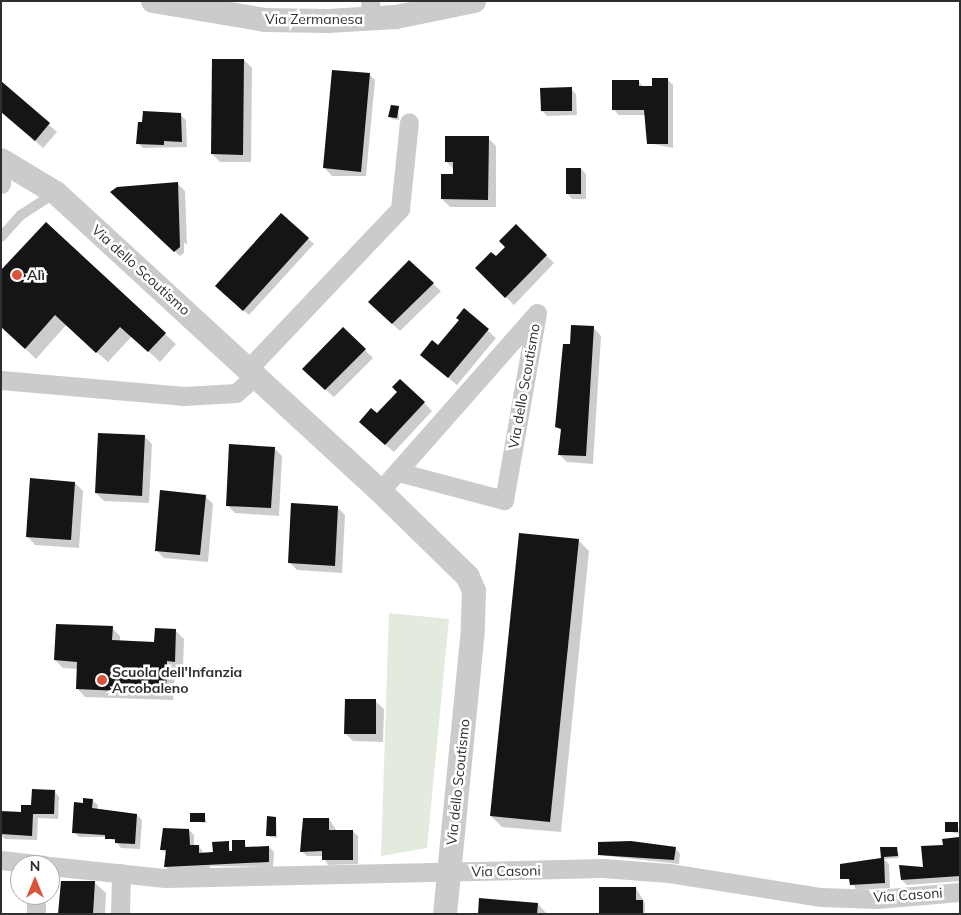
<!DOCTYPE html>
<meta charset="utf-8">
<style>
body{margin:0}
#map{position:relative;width:961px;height:915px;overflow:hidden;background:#fff;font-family:Mulish,sans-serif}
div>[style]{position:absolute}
.green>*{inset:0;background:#e2ebdd}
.shadow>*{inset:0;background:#0003}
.building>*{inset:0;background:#151515}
.service>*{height:10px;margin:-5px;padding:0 5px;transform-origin:5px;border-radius:5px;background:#cbcbcb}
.minor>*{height:19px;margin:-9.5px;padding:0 9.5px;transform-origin:9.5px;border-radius:9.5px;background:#cbcbcb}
.tertiary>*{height:24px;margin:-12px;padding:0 12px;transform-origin:12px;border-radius:12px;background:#cbcbcb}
.dots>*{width:14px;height:14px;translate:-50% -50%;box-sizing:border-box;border:2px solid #fff;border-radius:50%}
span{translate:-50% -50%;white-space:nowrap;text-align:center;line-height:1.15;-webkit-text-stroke:5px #fff;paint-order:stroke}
.street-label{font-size:14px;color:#2e2e2e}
.poi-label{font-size:14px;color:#2e2e2e;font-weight:700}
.left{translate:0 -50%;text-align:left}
.frame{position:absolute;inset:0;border:2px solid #2e2e2e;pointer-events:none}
.north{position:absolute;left:10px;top:855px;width:50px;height:50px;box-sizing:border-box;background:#fff;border:1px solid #ababab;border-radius:50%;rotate:0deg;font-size:14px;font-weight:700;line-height:20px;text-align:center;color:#2e2e2e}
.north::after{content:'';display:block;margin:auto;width:18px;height:22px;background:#da523c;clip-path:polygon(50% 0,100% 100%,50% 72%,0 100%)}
</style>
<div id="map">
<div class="green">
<i style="clip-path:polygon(389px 613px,449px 619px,427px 848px,381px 856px)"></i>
</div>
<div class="shadow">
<i style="clip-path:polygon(244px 60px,252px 68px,251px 162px,220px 162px,212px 154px)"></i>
<i style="clip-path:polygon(333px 71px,370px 75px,375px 80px,366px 176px,332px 176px,324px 167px)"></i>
<i style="clip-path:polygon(668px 80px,673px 85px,673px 148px,648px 143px,645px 115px,619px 115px,614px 110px,638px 81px,643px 86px,653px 88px)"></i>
<i style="clip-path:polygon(1px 82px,57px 132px,43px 148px,1px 111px)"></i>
<i style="clip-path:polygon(571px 89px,576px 94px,577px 115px,547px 116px,542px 111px)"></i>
<i style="clip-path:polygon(398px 107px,399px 120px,392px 119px,390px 116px)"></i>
<i style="clip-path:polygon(180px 115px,186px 120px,187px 147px,143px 148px,138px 143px)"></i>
<i style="clip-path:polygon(488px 138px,496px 146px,496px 207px,450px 207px,442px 199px,454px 170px,446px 161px)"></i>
<i style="clip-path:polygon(581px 169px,586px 174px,586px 199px,572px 199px,567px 193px)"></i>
<i style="clip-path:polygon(177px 183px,185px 191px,187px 245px,184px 242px,184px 253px,180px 256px,112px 193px)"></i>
<i style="clip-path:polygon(516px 226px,554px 263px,514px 305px,476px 268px,496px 258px,507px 247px)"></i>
<i style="clip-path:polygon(301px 232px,314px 244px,249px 315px,225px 294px)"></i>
<i style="clip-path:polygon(1px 272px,165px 334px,176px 344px,160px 362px,132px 336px,108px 362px,66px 325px,36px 359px,3px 327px,1px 329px)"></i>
<i style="clip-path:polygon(433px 284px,441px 291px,400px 331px,377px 310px)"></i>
<i style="clip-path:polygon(465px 310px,496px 338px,457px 385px,430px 362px,461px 320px)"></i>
<i style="clip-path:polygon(593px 327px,601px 336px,593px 464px,567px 462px,559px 454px,562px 431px,557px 426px,571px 346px)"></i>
<i style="clip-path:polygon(343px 329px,373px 358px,334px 397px,311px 377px)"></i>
<i style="clip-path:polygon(398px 392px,424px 403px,432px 411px,394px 452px,368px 430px)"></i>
<i style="clip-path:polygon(144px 436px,152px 444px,149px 503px,104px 501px,96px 493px)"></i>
<i style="clip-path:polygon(274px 448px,282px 456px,279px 516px,235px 513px,227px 505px)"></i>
<i style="clip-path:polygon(75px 483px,83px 491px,79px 548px,35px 545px,27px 536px)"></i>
<i style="clip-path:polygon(205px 496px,213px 504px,208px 562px,164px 558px,156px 550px)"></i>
<i style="clip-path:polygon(337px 507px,345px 515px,342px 573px,297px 570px,289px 562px)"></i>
<i style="clip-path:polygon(578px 540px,589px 551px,561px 832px,502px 827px,491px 816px)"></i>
<i style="clip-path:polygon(112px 628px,120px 636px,120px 642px,155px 643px,176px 631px,184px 639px,183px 669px,175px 669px,173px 700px,85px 697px,77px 688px,78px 669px,63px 668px,55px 660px)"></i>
<i style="clip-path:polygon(375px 701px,384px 709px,383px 742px,353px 741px,345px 733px)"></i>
<i style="clip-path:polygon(54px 791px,59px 797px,58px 819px,38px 818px,37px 840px,5px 839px,1px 835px,1px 812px,22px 813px)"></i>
<i style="clip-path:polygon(92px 800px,98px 805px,97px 811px,137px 815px,142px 820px,140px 849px,121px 848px,116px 841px,105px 837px,79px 837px,74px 832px,82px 804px)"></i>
<i style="clip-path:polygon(204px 814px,207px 823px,191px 821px)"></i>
<i style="clip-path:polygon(276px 818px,277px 838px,270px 837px,268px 835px)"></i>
<i style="clip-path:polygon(329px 819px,337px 831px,353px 831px,358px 836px,358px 864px,328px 865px,323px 856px,307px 856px,301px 851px,301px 831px)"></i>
<i style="clip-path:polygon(957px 823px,960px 834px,946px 831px)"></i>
<i style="clip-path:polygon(189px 830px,194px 835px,194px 846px,199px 846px,204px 854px,214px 853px,228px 843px,231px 852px,244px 841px,247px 848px,269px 847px,274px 852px,273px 867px,210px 866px,210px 869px,170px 871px,165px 866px,167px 854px,161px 849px)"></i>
<i style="clip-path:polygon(959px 839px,960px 881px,907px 885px,902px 880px,924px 868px,942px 846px)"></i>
<i style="clip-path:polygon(675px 848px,680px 854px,679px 864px,599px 855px)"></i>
<i style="clip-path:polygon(882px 848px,898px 851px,899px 858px,884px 859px,889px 864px,890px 888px,856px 890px,851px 880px,842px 878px,864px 867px,863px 860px,883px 859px)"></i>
<i style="clip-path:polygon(95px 883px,106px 893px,105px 914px,59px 914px)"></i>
<i style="clip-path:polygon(636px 888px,645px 903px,645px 914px,600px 914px)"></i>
<i style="clip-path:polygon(538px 904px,547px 914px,479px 914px)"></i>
</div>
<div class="building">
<i style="clip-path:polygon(212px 59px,244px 59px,243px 155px,211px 154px)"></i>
<i style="clip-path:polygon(332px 70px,370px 73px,361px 172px,323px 168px)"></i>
<i style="clip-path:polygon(652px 78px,668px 78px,668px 144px,647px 144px,644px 110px,612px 110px,612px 80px,639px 80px,639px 86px,652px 86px)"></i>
<i style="clip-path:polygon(1px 81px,50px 123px,35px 141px,1px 112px)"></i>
<i style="clip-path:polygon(572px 87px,572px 111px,541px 111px,540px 88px)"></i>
<i style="clip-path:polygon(391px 105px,399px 106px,397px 118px,388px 117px)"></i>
<i style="clip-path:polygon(143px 111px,181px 113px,182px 142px,164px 141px,164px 145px,136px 144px,138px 122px,142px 122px)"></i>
<i style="clip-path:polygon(445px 136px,489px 136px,488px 200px,441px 199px,441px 174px,453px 174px,453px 162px,445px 162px)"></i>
<i style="clip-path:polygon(566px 168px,581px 168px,581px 194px,566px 194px)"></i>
<i style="clip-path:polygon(178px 182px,180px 247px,174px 252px,110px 192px,117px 187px)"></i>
<i style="clip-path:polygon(281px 213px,309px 238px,243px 311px,215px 286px)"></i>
<i style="clip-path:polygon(46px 222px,166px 333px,148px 352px,120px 327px,96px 353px,55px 315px,25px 349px,1px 327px,1px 270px)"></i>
<i style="clip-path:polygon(516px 224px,547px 255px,505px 298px,475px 268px,491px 252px,496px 256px,505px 247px,499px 241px)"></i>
<i style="clip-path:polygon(409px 260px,434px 283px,392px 324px,368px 302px)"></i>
<i style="clip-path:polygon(464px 308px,489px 329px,448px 378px,420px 355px,432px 340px,438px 345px,459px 320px,456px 318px)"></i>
<i style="clip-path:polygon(571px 325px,594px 326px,586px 456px,558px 455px,561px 429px,555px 427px,563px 344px,570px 344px)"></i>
<i style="clip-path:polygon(343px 327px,366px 349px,325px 390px,302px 369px)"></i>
<i style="clip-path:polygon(400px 379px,425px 402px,385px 445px,359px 422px,371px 408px,377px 413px,397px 392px,392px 387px)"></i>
<i style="clip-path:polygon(98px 433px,145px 435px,142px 496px,95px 493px)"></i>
<i style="clip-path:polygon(229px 444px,275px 447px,271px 508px,226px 506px)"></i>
<i style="clip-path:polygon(30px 478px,75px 482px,71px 540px,26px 537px)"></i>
<i style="clip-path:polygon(160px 490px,206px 495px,200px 555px,155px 551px)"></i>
<i style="clip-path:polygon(291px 503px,338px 506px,335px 566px,288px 563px)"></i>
<i style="clip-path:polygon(519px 533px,579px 539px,550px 822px,490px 816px)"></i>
<i style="clip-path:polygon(56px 624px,113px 626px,112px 640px,154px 642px,155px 628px,176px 629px,175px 662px,167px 661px,166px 693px,76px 689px,77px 662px,54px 660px)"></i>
<i style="clip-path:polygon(345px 699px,376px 699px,376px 734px,344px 734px)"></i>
<i style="clip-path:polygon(32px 789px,55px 790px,54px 814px,33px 814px,32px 836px,1px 834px,1px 811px,21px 812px,21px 805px,31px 805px)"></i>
<i style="clip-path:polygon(83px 798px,93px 799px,92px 808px,137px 814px,135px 844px,115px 843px,115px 839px,105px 839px,105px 835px,72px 833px,74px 802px,83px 803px)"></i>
<i style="clip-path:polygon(190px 813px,205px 813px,205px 822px,190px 822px)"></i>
<i style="clip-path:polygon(267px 816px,276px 817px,276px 836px,266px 836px)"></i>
<i style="clip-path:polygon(303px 818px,329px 818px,329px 830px,353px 830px,353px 860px,322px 860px,322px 851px,300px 852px)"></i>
<i style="clip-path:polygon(945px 822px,958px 822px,958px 832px,945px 832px)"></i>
<i style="clip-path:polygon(163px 828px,189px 829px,190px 845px,199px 845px,199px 853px,213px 852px,212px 842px,229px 841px,229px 851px,232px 851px,232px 840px,245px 840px,245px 847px,269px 846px,269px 862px,164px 867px,166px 850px,160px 850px)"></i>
<i style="clip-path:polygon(959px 837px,960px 876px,901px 880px,899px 865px,923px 867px,921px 846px,943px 845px,942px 839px)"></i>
<i style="clip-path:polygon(631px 841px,676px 847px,674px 860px,598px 855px,598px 842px)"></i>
<i style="clip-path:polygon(880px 847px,897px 847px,898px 856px,884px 857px,885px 883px,850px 885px,849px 879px,840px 879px,840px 864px,881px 858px)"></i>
<i style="clip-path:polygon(61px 881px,95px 881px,93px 914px,58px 914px)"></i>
<i style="clip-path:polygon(599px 887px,636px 887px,636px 900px,643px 900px,643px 914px,599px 914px)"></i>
<i style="clip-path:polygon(479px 898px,538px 903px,537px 914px,478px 914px)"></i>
</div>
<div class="service">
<i style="left:1px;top:237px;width:30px;rotate:-48deg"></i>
<i style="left:21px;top:215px;width:40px;rotate:-32.9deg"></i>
</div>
<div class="minor">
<i style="left:370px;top:1px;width:18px;rotate:87deg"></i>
<i style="left:1px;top:184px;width:24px;rotate:-88deg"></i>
<i style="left:248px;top:369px;width:221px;rotate:-46.5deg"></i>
<i style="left:400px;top:209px;width:87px;rotate:-84.1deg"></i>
<i style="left:1px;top:380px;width:184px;rotate:5deg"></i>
<i style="left:184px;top:396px;width:52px;rotate:-3.3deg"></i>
<i style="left:236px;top:393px;width:25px;rotate:-42deg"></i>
<i style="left:380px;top:491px;width:237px;rotate:-48.6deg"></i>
<i style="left:537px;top:313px;width:190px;rotate:100deg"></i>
<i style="left:504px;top:500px;width:110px;rotate:-165.2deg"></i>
<i style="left:1px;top:860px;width:44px;rotate:6.5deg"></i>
<i style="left:50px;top:866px;width:116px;rotate:6deg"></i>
<i style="left:165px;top:878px;width:438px;rotate:-1.3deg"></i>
<i style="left:603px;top:868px;width:66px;rotate:4.3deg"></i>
<i style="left:669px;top:873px;width:154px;rotate:9deg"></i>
<i style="left:821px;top:897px;width:56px;rotate:2deg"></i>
<i style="left:877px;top:899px;width:83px;rotate:-4.8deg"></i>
<i style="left:36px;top:895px;width:19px;rotate:90deg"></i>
<i style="left:120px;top:914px;width:41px;rotate:-88.6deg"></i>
</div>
<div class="tertiary">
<i style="left:153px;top:1px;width:114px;rotate:9.6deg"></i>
<i style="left:265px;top:20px;width:63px;rotate:0.9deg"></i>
<i style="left:328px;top:21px;width:68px;rotate:-3.4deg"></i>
<i style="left:396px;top:17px;width:80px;rotate:-11.6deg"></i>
<i style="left:1px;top:160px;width:64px;rotate:31deg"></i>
<i style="left:56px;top:193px;width:440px;rotate:42.6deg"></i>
<i style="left:380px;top:491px;width:123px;rotate:44.3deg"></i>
<i style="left:468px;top:577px;width:15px;rotate:67deg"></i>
<i style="left:474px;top:591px;width:38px;rotate:92deg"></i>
<i style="left:473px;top:629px;width:286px;rotate:95.6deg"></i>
</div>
<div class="dots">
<i style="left:17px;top:275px;background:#da523c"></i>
<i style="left:102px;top:680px;background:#da523c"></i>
</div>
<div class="street-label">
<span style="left:314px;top:19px">Via Zermanesa</span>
<span style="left:141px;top:270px;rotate:42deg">Via dello Scoutismo</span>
<span style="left:524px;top:386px;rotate:-80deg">Via dello Scoutismo</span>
<span style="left:458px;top:782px;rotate:-84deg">Via dello Scoutismo</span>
<span style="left:506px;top:871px;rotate:-1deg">Via Casoni</span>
<span style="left:908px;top:895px;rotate:-4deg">Via Casoni</span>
</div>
<div class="poi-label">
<span class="left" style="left:27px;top:275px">Alì</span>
<span class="left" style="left:112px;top:680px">Scuola dell'Infanzia<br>Arcobaleno</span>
</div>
<div class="frame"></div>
<div class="north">N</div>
</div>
